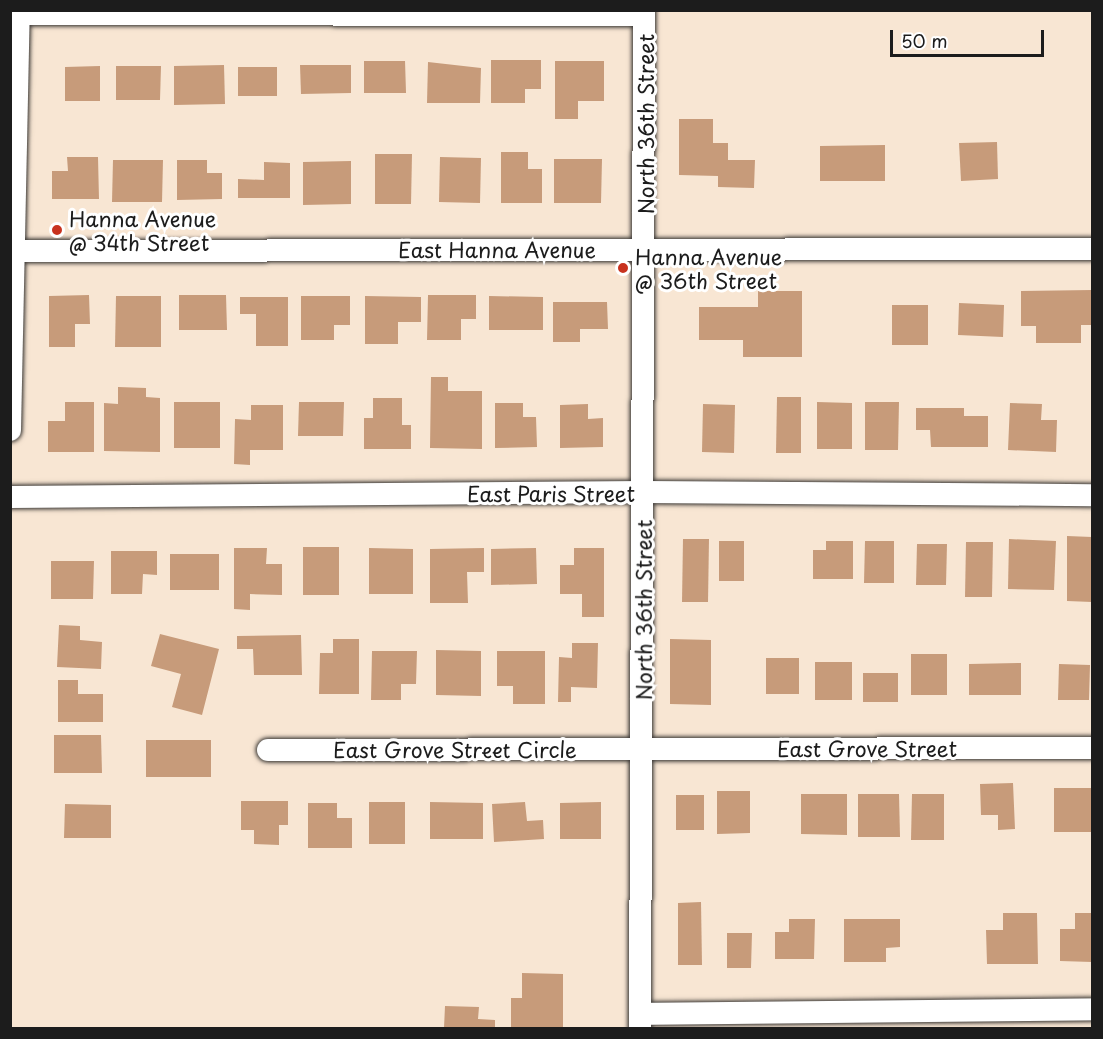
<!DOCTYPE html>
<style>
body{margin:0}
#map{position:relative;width:1103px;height:1039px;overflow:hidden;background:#f8e6d3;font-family:"Playpen Sans",sans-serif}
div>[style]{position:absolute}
.building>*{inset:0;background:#c79b7a}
.roads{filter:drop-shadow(0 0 2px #3d3a37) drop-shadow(0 0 2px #3d3a37)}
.minor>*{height:22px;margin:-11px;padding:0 11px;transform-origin:11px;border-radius:11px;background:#fff}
.dots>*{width:16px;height:16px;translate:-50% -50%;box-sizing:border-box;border:3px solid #fff;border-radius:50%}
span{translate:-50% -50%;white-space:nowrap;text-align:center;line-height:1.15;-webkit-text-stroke:6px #fff;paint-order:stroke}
.street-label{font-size:21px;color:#1c1c1c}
.poi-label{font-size:21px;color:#1c1c1c}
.left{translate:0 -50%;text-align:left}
.frame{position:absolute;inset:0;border:12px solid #1c1c1c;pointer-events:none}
.scale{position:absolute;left:890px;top:30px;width:154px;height:27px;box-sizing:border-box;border:3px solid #1c1c1c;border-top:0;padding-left:8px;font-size:18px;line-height:21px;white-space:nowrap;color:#1c1c1c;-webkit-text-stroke:4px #fff;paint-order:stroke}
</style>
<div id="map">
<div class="building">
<i style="clip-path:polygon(491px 60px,541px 60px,541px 89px,525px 89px,525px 103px,491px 103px)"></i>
<i style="clip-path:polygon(364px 61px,405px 61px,406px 93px,364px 93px)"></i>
<i style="clip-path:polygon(555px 61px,604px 61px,604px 101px,578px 101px,578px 119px,555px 119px)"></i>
<i style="clip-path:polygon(428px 62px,481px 68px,480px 103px,427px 103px)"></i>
<i style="clip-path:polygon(224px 65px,225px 104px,174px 105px,174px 66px)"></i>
<i style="clip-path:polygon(300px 65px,351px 65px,351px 93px,301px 94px)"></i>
<i style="clip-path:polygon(100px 66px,100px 101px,65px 101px,65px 67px)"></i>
<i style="clip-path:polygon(116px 66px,161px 66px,160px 100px,116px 100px)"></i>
<i style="clip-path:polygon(238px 67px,277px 67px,277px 96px,238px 96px)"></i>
<i style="clip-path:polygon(679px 119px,713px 119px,713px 143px,728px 143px,728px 160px,755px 160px,754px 188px,718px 187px,718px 176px,679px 175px)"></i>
<i style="clip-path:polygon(997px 142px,998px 179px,961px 181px,959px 143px)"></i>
<i style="clip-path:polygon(885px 145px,885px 181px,820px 181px,820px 146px)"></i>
<i style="clip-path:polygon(501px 152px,528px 152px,528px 169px,542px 169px,542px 203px,501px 203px)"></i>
<i style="clip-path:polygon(375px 154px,412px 154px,411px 204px,375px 204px)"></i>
<i style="clip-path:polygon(67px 157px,98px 157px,99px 199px,52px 199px,52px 171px,68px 171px)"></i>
<i style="clip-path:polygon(440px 157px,481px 158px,480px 203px,439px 202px)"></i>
<i style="clip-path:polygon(554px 159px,602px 159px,601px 203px,554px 203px)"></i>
<i style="clip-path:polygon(113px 160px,163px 160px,162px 202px,112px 202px)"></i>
<i style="clip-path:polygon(177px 160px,207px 160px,207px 173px,222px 173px,222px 199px,177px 200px)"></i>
<i style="clip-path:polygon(351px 161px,351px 204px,303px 205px,303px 162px)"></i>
<i style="clip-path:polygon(264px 162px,290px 163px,290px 198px,238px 198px,238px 179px,264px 180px)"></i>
<i style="clip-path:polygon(1092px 290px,1092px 325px,1081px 325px,1081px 343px,1036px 343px,1036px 326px,1021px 326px,1021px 291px)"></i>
<i style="clip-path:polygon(758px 291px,802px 291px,802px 357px,743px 357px,743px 340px,699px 340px,699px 307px,758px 307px)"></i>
<i style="clip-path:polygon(89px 295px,90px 324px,75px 324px,75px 347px,49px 347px,49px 296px)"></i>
<i style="clip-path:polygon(179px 295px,226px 295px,227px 330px,179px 330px)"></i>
<i style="clip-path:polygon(428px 295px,476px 295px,476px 319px,461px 319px,461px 340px,427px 340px)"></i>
<i style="clip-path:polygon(116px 296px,161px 296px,161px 347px,115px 347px)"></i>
<i style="clip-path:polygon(301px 296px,350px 296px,350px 325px,334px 325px,334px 340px,301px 340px)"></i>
<i style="clip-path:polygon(365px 296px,421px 297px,421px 322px,398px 322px,398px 344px,365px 344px)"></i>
<i style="clip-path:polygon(489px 296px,543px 297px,543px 330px,489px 330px)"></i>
<i style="clip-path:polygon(240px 297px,288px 297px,288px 346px,256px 346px,256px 314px,240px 314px)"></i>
<i style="clip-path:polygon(553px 302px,607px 302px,608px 329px,580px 329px,580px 342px,553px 342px)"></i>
<i style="clip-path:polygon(959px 303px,1004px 305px,1003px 337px,958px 335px)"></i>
<i style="clip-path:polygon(892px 305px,928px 305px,928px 345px,892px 345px)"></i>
<i style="clip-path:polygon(431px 377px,448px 377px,448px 391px,482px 391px,482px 449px,430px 448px)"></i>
<i style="clip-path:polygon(118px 387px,146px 388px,146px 397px,160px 398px,160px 452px,104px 451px,104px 403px,118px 404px)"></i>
<i style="clip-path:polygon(777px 397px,801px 397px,801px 453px,776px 453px)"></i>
<i style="clip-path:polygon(373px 398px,402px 398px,402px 425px,411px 425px,411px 449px,364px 449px,364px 418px,373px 418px)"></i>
<i style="clip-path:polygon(65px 402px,94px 402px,94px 452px,48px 452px,48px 421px,65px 421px)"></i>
<i style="clip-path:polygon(174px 402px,220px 402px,220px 448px,174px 448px)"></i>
<i style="clip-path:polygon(299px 402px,344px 402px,343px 436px,298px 436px)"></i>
<i style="clip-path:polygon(817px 402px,852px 403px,852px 449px,817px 449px)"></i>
<i style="clip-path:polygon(865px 402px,899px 402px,898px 450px,865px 450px)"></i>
<i style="clip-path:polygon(495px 403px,523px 403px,523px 417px,536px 417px,537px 447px,495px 448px)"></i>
<i style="clip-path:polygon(1010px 403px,1042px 404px,1041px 420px,1057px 420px,1056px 452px,1008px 450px)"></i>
<i style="clip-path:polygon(588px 404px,588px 419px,603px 418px,603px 447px,560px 448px,560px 405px)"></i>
<i style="clip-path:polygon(703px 404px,735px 405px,734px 453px,702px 452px)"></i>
<i style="clip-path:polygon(251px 405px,283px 405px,283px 450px,250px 450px,250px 465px,234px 464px,235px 419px,251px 420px)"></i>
<i style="clip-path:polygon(916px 408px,964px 408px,964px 416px,988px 416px,988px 447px,931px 447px,930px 430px,916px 430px)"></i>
<i style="clip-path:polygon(1067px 536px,1092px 537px,1092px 602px,1067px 601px)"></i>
<i style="clip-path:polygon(683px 539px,709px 539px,708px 602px,682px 602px)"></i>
<i style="clip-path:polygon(1009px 539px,1056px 541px,1054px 590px,1008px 589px)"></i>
<i style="clip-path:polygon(719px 541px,744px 541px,744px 581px,719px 581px)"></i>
<i style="clip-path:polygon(826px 541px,853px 541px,853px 579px,813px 579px,813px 550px,826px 550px)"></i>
<i style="clip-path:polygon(865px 541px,894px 541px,894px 583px,864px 583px)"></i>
<i style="clip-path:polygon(966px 542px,993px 542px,992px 597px,965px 597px)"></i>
<i style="clip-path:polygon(917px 544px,947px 544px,946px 585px,916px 585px)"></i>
<i style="clip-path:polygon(303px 547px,339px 547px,339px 595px,303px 595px)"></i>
<i style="clip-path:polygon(234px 548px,267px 548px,266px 564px,282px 564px,282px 595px,250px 594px,250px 610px,234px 609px)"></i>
<i style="clip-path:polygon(369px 548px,413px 549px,413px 594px,369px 594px)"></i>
<i style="clip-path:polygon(484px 548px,484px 572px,467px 572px,468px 603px,430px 603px,430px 549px)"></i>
<i style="clip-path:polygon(536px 548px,537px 584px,491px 585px,491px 549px)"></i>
<i style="clip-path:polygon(574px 548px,604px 548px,604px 617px,582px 617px,582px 594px,560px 594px,560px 565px,574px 565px)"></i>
<i style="clip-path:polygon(111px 551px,157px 551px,157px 575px,143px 574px,142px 594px,111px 594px)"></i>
<i style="clip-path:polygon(170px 554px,219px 554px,219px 590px,170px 590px)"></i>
<i style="clip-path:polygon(51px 561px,94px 561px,93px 599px,51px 599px)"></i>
<i style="clip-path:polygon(59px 625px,80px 626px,80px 640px,102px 642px,101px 669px,57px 667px)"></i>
<i style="clip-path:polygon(160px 634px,219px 649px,202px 715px,172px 707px,181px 674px,151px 666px)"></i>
<i style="clip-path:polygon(301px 635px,302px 675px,254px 675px,253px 649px,237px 649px,237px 636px)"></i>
<i style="clip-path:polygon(333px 639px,359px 639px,359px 694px,319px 694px,320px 653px,333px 653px)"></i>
<i style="clip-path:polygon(670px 639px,711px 640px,711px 705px,670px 704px)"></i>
<i style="clip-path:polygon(572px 643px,598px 643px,597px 688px,571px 687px,571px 702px,558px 702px,559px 657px,572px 658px)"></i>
<i style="clip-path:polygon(436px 650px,481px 651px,481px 696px,436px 695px)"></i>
<i style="clip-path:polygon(372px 651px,417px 651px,416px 684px,401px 684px,401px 700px,371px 700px)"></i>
<i style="clip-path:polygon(497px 651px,545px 651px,545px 704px,513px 704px,513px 686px,497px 686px)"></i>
<i style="clip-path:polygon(911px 654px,947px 654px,947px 695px,911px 695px)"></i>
<i style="clip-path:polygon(766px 658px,799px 658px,799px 694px,766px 694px)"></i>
<i style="clip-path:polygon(815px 662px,852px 662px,852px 700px,815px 700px)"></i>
<i style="clip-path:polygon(1021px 663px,1021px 695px,969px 695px,969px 664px)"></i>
<i style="clip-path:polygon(1059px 664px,1090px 665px,1089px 700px,1058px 700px)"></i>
<i style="clip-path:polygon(863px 673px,898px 673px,898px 702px,863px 702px)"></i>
<i style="clip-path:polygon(58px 680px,78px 680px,78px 694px,103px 694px,103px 722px,58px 722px)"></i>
<i style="clip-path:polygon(54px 735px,101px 735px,102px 773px,54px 773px)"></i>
<i style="clip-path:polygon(146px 740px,211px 740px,211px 777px,146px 777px)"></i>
<i style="clip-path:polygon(1013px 783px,1015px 829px,998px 830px,998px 815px,981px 815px,980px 784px)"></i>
<i style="clip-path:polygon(1054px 788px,1092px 788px,1092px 832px,1054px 832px)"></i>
<i style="clip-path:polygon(717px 791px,750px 791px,750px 833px,717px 834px)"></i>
<i style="clip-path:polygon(801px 794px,847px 794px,847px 835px,801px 834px)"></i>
<i style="clip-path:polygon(858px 794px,899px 794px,900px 837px,858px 837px)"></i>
<i style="clip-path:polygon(912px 794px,944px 794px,944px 840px,911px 840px)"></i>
<i style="clip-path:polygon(676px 795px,704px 795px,704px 830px,676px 830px)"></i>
<i style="clip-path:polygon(241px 801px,288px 801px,288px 825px,279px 825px,279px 845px,254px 844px,254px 830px,241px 830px)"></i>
<i style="clip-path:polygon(369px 802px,405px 802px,405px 844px,369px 844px)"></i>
<i style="clip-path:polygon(430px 802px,483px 803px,483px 839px,430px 839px)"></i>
<i style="clip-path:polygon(525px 802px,527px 821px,543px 820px,544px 839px,494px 842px,492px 804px)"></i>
<i style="clip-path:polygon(601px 802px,601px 839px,560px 839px,560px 803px)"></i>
<i style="clip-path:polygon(308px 803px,337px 803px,337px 818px,352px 818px,352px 848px,308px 848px)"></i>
<i style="clip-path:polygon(65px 804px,111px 805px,111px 838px,64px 838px)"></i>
<i style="clip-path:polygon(701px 902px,702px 965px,678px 965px,678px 903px)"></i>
<i style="clip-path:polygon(1003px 913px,1037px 913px,1038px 964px,987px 964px,986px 930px,1003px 930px)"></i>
<i style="clip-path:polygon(1075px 913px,1092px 913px,1092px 962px,1060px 961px,1060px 929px,1075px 929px)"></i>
<i style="clip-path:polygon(789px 919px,815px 919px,814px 959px,775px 959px,775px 932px,789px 932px)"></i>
<i style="clip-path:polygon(844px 919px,900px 919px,900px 947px,886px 948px,886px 962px,844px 962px)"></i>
<i style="clip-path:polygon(727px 933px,752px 933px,751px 968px,727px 968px)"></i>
<i style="clip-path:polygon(522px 973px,563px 974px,563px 1028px,511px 1028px,511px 998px,522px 998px)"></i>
<i style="clip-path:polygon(445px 1006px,479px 1007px,478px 1019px,495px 1020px,495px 1028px,444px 1028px)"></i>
</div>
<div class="roads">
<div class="minor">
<i style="left:10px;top:14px;width:634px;rotate:0.09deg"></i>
<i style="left:10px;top:251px;width:1082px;rotate:-0.11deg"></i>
<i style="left:10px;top:430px;width:420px;rotate:-88.8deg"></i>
<i style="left:10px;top:497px;width:634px;rotate:-0.45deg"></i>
<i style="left:644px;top:492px;width:448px;rotate:0.4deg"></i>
<i style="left:268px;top:750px;width:824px;rotate:-0.14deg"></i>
<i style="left:640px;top:1014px;width:452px;rotate:-0.6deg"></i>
<i style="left:640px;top:1028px;width:1018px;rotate:-89.77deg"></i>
</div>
</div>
<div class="dots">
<i style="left:57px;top:230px;background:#c8321e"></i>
<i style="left:623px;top:268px;background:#c8321e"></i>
</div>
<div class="street-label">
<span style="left:645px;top:124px;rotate:-90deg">North 36th Street</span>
<span style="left:497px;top:249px">East Hanna Avenue</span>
<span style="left:551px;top:493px">East Paris Street</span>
<span style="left:643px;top:610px;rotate:-90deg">North 36th Street</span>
<span style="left:867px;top:748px">East Grove Street</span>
<span style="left:455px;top:749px">East Grove Street Circle</span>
</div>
<div class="poi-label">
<span class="left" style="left:69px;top:230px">Hanna Avenue<br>@ 34th Street</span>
<span class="left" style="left:635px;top:268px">Hanna Avenue<br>@ 36th Street</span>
</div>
<div class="frame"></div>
<div class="scale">50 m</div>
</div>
